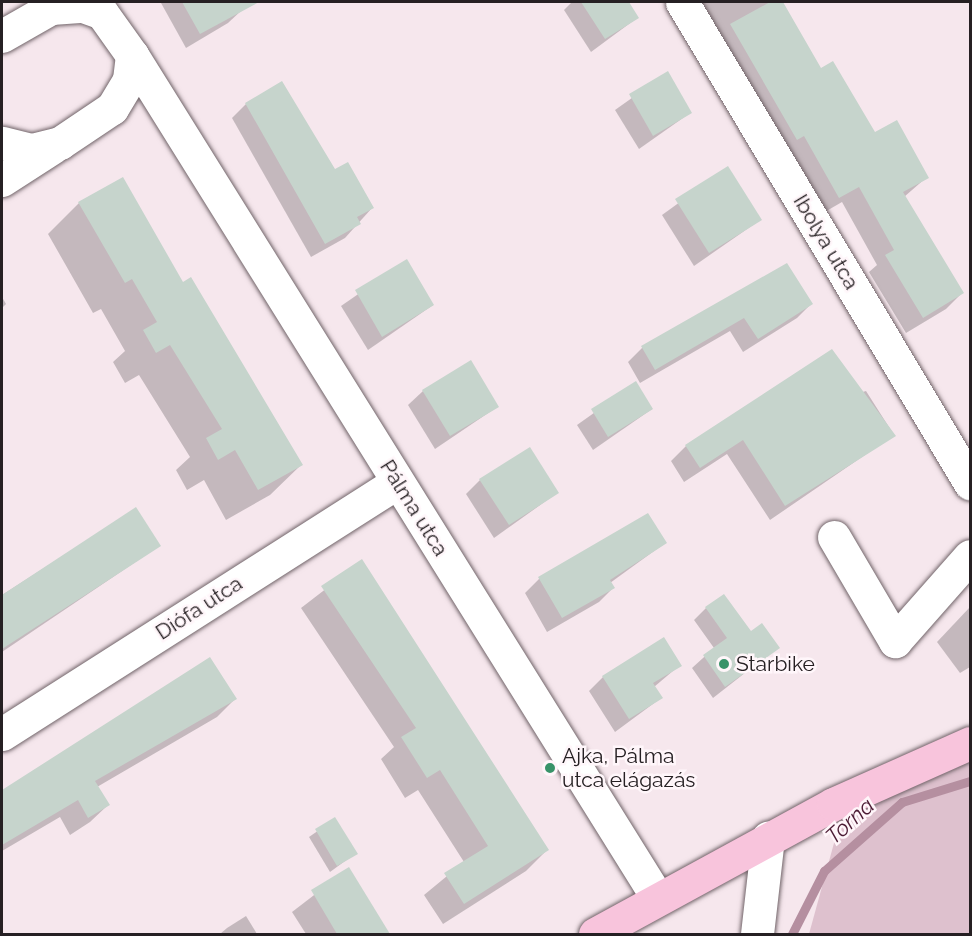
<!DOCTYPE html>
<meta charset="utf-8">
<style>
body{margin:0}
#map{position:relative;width:972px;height:936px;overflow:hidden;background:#f6e7ed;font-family:Raleway,sans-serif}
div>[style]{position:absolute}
.green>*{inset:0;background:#dec1ce}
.shadow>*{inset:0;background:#0003}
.stream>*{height:9px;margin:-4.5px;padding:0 4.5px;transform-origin:4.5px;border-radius:4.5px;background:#b58fa0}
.building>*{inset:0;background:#c6d4cc}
.roads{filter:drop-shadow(0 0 2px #716469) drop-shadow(0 0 2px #716469)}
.minor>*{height:33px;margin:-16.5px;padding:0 16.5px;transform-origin:16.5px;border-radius:16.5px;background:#fff}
.major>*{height:33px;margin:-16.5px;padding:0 16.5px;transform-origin:16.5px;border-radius:16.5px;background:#f8c4dc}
.dots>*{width:16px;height:16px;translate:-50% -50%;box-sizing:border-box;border:3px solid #fff6fa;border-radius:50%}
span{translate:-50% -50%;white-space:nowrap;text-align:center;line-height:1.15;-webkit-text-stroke:5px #fff6fa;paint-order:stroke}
.street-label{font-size:21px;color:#262023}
.poi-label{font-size:21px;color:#262023}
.left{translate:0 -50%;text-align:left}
.water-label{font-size:22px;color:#4c1b34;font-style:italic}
.frame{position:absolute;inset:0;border:3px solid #262023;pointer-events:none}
</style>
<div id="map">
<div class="green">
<i style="clip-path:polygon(970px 750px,970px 934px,809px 934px,845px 803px)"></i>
</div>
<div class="shadow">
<i style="clip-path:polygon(238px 2px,243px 9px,228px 23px,186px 48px,161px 3px)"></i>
<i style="clip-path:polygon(572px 2px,627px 2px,637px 18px,591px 52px,564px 10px)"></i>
<i style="clip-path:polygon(691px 2px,779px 2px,820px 70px,875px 134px,927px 177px,904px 197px,962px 293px,946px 309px,906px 333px,869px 272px,877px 265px,842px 202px,823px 213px)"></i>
<i style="clip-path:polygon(667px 73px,690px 113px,639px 149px,615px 110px)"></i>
<i style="clip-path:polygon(246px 104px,372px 208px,345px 238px,311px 257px,232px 118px)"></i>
<i style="clip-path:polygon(727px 168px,760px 220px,694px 266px,662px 215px)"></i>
<i style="clip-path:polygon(79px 203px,182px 284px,301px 465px,270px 495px,226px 520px,204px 480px,187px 490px,176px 470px,190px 457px,139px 375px,125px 383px,113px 362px,125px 351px,101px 309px,93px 313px,48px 234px)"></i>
<i style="clip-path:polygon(406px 261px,433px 305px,368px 350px,341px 306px)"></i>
<i style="clip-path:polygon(787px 265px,811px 304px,797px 318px,743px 352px,730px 331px,640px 383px,628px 362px,642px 348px)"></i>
<i style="clip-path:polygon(2px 297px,6px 304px,2px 308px)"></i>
<i style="clip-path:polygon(636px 383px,652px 409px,593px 450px,577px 425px)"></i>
<i style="clip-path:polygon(423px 391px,497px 407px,435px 449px,408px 405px)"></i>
<i style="clip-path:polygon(866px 391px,894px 435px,770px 520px,727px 454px,684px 482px,671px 461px,686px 446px)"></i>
<i style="clip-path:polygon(480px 480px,557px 493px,494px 538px,466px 494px)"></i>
<i style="clip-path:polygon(136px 509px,159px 546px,2px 652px,2px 595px)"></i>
<i style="clip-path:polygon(665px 543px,610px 583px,613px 588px,599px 602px,547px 632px,525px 593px,539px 579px)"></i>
<i style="clip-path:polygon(362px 561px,547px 850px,526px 871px,443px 924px,424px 895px,464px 862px,418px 790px,405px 798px,381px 759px,394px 747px,301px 608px)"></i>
<i style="clip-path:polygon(970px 607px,970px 667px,960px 673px,937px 642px)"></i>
<i style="clip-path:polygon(706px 608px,778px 647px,713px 698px,692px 668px,714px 648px,694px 620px)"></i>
<i style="clip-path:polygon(680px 665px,654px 687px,661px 698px,615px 732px,589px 691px,603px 677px)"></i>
<i style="clip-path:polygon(235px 699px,217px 717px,97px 787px,108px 805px,90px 822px,70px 835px,60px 817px,2px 851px,2px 794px,121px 720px)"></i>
<i style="clip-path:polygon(335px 819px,356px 853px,330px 872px,309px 837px)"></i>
<i style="clip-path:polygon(348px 869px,388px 934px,306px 934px,292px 912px)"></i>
<i style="clip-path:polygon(246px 916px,257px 934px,220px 934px,227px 928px)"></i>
</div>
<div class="stream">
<i style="left:792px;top:934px;width:71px;rotate:-63.1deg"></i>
<i style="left:824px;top:871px;width:104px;rotate:-41.5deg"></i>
<i style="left:902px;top:802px;width:71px;rotate:-17.2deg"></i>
</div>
<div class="building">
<i style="clip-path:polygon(182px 2px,259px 2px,200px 34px)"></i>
<i style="clip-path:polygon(581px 2px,629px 2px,639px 18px,605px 39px)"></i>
<i style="clip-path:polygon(770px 2px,783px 2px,821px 68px,833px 61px,875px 132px,897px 120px,929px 178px,903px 192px,964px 293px,923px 318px,885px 255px,894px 250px,859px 187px,839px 198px,804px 136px,797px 140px,730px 24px)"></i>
<i style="clip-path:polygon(668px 71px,692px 113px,653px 136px,629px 94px)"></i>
<i style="clip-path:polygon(282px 81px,335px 169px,348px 162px,374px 208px,357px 217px,361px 224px,325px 244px,245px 103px)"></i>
<i style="clip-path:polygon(728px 166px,762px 220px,709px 253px,675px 199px)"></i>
<i style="clip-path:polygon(123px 177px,183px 282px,191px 277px,303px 465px,258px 490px,235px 450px,218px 460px,206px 438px,222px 429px,170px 345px,156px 353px,143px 330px,157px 322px,132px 279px,125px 283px,78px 202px)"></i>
<i style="clip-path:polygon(407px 259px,434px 305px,382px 337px,355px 290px)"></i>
<i style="clip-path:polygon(787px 263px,813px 304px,758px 339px,744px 318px,655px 370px,641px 346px)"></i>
<i style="clip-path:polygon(832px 349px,896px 436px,785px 506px,743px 440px,700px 468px,685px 445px)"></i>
<i style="clip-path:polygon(471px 360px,499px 407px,450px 436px,422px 390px)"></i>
<i style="clip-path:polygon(636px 381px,653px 409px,608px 437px,591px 409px)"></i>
<i style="clip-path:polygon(530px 447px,559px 493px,509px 525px,479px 479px)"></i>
<i style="clip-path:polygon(136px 507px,161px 546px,2px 649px,2px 595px)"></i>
<i style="clip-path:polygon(648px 513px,667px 543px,610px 580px,615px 588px,562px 618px,538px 577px)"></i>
<i style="clip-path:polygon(362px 559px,549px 850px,464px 904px,444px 873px,488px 846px,440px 770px,427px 778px,401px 737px,416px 728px,321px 586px)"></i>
<i style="clip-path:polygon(724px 594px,751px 631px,762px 623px,780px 648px,725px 687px,703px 655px,727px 638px,705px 607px)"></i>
<i style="clip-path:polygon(664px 637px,682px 666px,653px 683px,663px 698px,629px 719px,602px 676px)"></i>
<i style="clip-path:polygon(210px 657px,237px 699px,95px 781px,110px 805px,88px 818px,78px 800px,2px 845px,2px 790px)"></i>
<i style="clip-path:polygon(335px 817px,358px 854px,337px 866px,315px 829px)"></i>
<i style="clip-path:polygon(349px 867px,390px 934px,337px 934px,311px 890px)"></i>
</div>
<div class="roads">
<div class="minor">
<i style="left:682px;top:2px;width:561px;rotate:59.09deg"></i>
<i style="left:2px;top:36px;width:56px;rotate:-29.7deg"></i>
<i style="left:51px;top:8px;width:32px;rotate:-4deg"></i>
<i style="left:83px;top:6px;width:20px;rotate:20deg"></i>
<i style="left:102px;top:13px;width:52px;rotate:54.5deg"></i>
<i style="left:132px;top:55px;width:25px;rotate:97deg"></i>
<i style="left:129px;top:80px;width:33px;rotate:121deg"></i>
<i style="left:112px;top:108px;width:63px;rotate:146.1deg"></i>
<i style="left:60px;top:143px;width:30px;rotate:166deg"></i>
<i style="left:31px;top:150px;width:30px;rotate:-166deg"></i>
<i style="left:132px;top:55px;width:992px;rotate:58.06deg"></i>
<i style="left:2px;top:180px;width:61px;rotate:-32.9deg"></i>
<i style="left:834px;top:537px;width:121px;rotate:59.6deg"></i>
<i style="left:895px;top:641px;width:113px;rotate:-48.6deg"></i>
<i style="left:2px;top:734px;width:469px;rotate:-32.5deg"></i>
<i style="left:757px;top:934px;width:97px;rotate:-83.5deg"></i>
</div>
<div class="major">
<i style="left:595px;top:934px;width:271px;rotate:-28.6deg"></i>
<i style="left:833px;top:804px;width:150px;rotate:-24deg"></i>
</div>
</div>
<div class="dots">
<i style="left:724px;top:664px;background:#389369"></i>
<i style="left:550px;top:768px;background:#389369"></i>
</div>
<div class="street-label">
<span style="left:826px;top:242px;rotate:59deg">Ibolya utca</span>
<span style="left:414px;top:508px;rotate:58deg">Pálma utca</span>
<span style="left:199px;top:608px;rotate:-33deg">Diófa utca</span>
</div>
<div class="poi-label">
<span class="left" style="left:736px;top:664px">Starbike</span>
<span class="left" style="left:562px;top:768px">Ajka, Pálma<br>utca elágazás</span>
</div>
<div class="water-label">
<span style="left:850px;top:821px;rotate:-42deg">Torna</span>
</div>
<div class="frame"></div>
</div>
